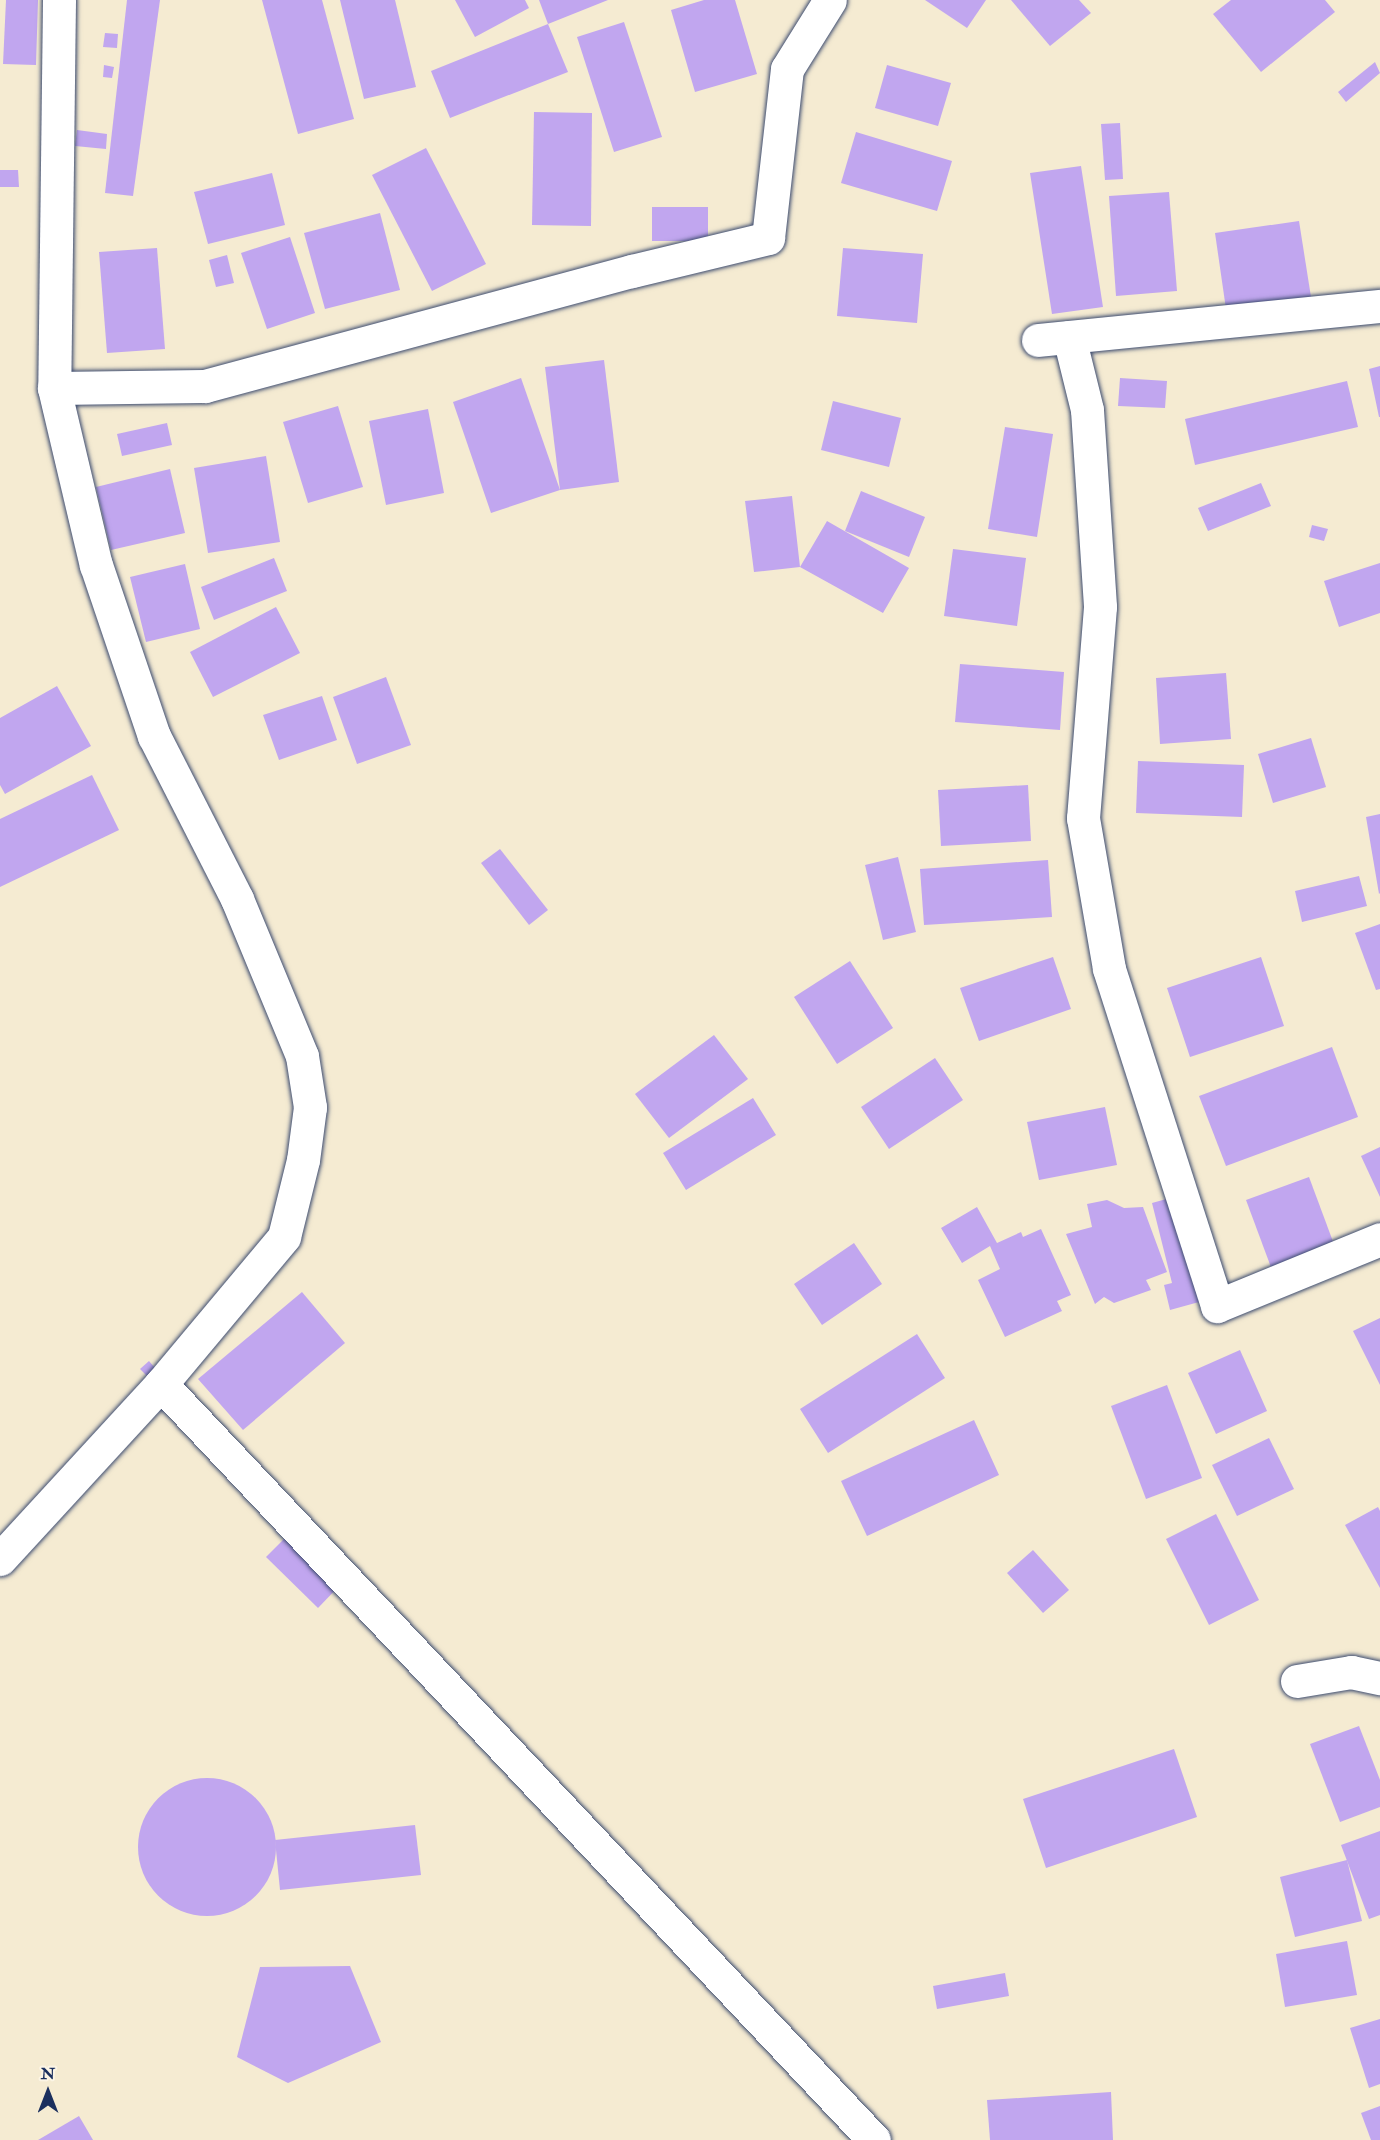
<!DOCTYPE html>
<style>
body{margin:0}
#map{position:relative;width:1380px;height:2140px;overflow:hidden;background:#f5ebd2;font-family:"IM FELL Double Pica",serif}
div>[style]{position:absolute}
.building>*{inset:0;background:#c1a6ef}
.round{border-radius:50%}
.roads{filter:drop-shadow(0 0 2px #3c4b6f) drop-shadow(0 0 2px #3c4b6f)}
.minor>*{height:33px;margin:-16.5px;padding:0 16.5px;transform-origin:16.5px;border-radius:16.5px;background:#fff}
span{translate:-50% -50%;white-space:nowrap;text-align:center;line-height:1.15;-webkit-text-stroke:6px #fcf5e5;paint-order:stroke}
.north{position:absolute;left:18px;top:2062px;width:60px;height:60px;-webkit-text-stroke:4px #fcf5e5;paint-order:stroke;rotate:0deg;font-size:16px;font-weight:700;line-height:24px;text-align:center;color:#1b2f5e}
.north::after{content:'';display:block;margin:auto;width:21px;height:27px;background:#1b2f5e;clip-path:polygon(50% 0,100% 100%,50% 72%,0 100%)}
</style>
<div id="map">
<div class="building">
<i style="clip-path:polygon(6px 0,38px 0,36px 65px,3px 64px)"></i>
<i style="clip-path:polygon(127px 0,160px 0,133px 196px,105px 193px)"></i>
<i style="clip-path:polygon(262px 0,322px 0,354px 119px,298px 134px)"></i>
<i style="clip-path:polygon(340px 0,395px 0,416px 87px,364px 99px)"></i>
<i style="clip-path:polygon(455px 0,525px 0,529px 8px,475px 37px)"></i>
<i style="clip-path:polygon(539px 0,608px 0,548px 24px)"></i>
<i style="clip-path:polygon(704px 0,735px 0,757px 74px,695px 92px,671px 10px)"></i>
<i style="clip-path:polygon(925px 0,986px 0,967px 28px)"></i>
<i style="clip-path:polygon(1011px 0,1079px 0,1091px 13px,1050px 46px)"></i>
<i style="clip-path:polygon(1231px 0,1325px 0,1335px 12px,1261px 72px,1213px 14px)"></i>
<i style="clip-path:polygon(624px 22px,662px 137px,614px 152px,577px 37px)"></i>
<i style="clip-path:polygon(548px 24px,568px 72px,450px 118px,431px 71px)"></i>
<i style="clip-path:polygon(105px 33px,118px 34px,117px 48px,103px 47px)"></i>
<i style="clip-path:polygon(1375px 62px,1380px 73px,1346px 102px,1338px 92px)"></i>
<i style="clip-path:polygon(104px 65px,114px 67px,112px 78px,103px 77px)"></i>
<i style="clip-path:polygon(887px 65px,951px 83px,938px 126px,875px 108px)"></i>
<i style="clip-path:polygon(534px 112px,592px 113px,591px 226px,532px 225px)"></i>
<i style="clip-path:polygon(1120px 123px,1123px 179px,1105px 180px,1101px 124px)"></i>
<i style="clip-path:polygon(77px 130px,107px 134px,106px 149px,75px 146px)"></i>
<i style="clip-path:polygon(856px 132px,952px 161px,937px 211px,841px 183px)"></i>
<i style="clip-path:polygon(426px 148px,486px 264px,432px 291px,372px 175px)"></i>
<i style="clip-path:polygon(1081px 166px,1103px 307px,1052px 314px,1030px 173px)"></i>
<i style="clip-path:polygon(0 170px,18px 170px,19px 187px,0 187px)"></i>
<i style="clip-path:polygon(272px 173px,285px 225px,208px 244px,194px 192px)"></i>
<i style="clip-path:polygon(1169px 192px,1177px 291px,1116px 296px,1109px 196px)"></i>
<i style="clip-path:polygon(652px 207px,708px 207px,708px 241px,652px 241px)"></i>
<i style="clip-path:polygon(380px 213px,400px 290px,325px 309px,304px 233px)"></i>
<i style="clip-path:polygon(1299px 221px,1311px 297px,1226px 309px,1215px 233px)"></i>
<i style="clip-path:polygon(290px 237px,315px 313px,267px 329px,241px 253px)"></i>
<i style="clip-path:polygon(157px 248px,165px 349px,107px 353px,99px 252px)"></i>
<i style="clip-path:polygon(843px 248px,923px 254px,917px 323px,837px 316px)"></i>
<i style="clip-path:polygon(227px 255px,234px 283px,216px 287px,209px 260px)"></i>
<i style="clip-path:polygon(604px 360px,619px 482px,560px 490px,545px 367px)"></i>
<i style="clip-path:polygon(1380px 366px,1380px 417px,1379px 417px,1369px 369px)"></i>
<i style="clip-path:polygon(521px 378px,560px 490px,491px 513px,453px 402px)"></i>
<i style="clip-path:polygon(1120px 378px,1167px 381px,1165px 408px,1118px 406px)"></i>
<i style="clip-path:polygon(1347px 381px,1358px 427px,1195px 465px,1185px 419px)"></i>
<i style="clip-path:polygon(833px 401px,901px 418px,889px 467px,821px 450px)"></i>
<i style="clip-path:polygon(338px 406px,363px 487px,308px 503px,283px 422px)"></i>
<i style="clip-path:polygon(428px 409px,444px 493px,386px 505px,369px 421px)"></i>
<i style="clip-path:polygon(167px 423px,172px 445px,122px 456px,117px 434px)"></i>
<i style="clip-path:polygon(1005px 427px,1053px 434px,1037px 537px,988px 529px)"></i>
<i style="clip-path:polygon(266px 456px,280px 542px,208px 553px,194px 468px)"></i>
<i style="clip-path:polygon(170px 469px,185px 533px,111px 550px,96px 487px)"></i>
<i style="clip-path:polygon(1261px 483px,1271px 506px,1208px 531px,1198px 508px)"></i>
<i style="clip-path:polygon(861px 491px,925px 517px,909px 557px,845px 531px)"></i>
<i style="clip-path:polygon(792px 496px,800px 567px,827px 521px,909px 568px,883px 613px,800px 567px,754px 572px,745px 501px)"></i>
<i style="clip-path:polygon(1312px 525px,1328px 529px,1324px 541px,1309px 537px)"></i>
<i style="clip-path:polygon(953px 549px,1026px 558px,1017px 626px,944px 616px)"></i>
<i style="clip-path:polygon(274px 558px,287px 591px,214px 620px,201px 587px)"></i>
<i style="clip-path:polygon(1380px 563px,1380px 613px,1339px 627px,1324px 581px)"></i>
<i style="clip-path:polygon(185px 564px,200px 629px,146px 642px,130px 577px)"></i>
<i style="clip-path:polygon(276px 607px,300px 653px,213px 697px,190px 652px)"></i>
<i style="clip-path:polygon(960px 664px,1064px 672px,1060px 730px,955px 722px)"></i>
<i style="clip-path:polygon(1226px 673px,1231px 739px,1160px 744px,1156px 678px)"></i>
<i style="clip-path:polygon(386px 677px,411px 745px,357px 764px,333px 697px)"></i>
<i style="clip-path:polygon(57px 686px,91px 746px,5px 794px,0 785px,0 718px)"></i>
<i style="clip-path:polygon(322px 696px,337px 740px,279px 760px,263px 715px)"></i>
<i style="clip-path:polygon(1311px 738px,1326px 787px,1273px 803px,1258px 754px)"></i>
<i style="clip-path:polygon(1138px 761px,1244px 765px,1242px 817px,1136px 813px)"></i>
<i style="clip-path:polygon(92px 775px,119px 830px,0 887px,0 819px)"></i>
<i style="clip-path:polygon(1028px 785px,1031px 841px,941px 846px,938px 790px)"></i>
<i style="clip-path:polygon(1380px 814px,1380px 893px,1379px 894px,1366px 817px)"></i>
<i style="clip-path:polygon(500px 849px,548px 910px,529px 925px,481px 863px)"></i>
<i style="clip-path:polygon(898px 857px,916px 932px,883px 940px,865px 865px)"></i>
<i style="clip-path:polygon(1048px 860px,1052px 917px,924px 925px,920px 869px)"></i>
<i style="clip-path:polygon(1359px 876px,1367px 906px,1302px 922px,1295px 891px)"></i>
<i style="clip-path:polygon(1380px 924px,1380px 989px,1376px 990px,1355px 933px)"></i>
<i style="clip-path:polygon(1053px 957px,1071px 1009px,979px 1041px,960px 988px)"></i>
<i style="clip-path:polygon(1261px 957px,1284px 1026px,1190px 1057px,1167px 988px)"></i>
<i style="clip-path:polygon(850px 961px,893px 1028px,837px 1064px,794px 997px)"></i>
<i style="clip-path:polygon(714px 1035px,748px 1079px,669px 1138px,635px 1094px)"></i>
<i style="clip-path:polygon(1332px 1047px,1358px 1117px,1226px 1166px,1199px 1096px)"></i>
<i style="clip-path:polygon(935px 1058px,963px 1100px,889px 1149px,861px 1107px)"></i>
<i style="clip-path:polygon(753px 1098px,776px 1135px,686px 1190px,663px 1153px)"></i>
<i style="clip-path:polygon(1105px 1107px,1117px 1165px,1039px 1180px,1027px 1122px)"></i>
<i style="clip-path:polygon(1380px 1147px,1380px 1197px,1361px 1156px)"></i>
<i style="clip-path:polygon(1309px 1177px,1338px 1255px,1275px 1278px,1246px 1200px)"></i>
<i style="clip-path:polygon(1170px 1198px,1199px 1302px,1170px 1310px,1164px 1285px,1172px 1283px,1152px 1203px)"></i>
<i style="clip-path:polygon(1107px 1200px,1124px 1208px,1143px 1207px,1167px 1272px,1146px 1280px,1151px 1290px,1114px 1303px,1104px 1297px,1095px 1304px,1066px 1234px,1092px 1227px,1087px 1204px)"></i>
<i style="clip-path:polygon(977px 1207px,997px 1243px,1021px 1232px,1023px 1237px,1041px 1229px,1071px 1295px,1057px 1301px,1062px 1311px,1005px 1337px,978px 1280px,1000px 1269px,990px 1246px,962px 1263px,941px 1228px)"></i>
<i style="clip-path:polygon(854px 1243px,882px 1284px,822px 1325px,794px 1284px)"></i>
<i style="clip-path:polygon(302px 1292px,345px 1343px,243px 1430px,198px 1379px)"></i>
<i style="clip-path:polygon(1380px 1318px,1380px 1385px,1353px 1331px)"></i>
<i style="clip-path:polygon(917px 1334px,945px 1378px,828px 1453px,800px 1409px)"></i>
<i style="clip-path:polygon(1240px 1350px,1267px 1411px,1216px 1434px,1188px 1373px)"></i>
<i style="clip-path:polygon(149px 1361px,155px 1368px,147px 1376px,140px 1369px)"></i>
<i style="clip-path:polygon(1167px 1385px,1202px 1478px,1146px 1499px,1111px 1406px)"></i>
<i style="clip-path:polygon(974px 1420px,999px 1475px,867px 1536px,841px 1481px)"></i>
<i style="clip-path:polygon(1269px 1438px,1294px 1489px,1237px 1516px,1212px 1465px)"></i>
<i style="clip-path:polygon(1378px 1507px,1380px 1511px,1380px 1588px,1345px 1525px)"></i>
<i style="clip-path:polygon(1216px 1514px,1259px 1600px,1209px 1625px,1166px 1539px)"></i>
<i style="clip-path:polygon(291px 1532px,343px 1582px,318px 1608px,266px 1557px)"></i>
<i style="clip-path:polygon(1033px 1550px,1069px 1590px,1043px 1613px,1007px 1573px)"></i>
<i style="clip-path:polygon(1359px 1726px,1380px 1780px,1380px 1807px,1340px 1822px,1310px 1744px)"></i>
<i style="clip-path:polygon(1174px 1749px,1197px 1817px,1046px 1868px,1023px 1799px)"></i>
<i class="round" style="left:138px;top:1778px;width:138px;height:138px"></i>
<i style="clip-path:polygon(415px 1825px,421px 1875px,280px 1890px,275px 1840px)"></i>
<i style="clip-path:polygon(1380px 1831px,1380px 1915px,1369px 1919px,1341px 1845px)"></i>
<i style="clip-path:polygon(1347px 1860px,1362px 1921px,1295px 1937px,1280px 1877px)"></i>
<i style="clip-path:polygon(1347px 1941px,1357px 1995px,1285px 2007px,1276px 1954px)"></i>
<i style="clip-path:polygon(350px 1966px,381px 2042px,288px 2083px,237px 2057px,260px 1967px)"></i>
<i style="clip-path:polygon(1005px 1973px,1009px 1996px,937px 2009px,933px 1986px)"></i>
<i style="clip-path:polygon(1380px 2019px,1380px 2084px,1369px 2088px,1350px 2028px)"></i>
<i style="clip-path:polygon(1111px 2092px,1113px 2140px,990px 2140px,987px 2100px)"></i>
<i style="clip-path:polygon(1380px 2106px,1380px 2140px,1371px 2140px,1361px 2113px)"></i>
<i style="clip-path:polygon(79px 2116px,93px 2140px,38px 2140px)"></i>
</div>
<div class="roads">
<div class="minor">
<i style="left:59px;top:0;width:388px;rotate:90.7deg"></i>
<i style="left:54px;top:388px;width:182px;rotate:76.7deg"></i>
<i style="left:96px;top:565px;width:181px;rotate:71.3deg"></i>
<i style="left:154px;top:736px;width:183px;rotate:63deg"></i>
<i style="left:237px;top:899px;width:170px;rotate:67.5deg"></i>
<i style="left:302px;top:1056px;width:52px;rotate:81.1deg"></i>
<i style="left:310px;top:1107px;width:53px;rotate:97.5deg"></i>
<i style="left:303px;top:1160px;width:79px;rotate:103.9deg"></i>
<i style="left:284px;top:1237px;width:192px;rotate:129.9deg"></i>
<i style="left:161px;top:1384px;width:1039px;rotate:46.68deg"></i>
<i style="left:1069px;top:337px;width:75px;rotate:76.1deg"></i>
<i style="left:1087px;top:410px;width:197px;rotate:86.2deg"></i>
<i style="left:1100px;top:607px;width:212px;rotate:94.6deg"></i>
<i style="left:1083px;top:818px;width:153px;rotate:80.2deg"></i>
<i style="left:1109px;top:969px;width:354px;rotate:72.2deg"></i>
<i style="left:1217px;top:1306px;width:176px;rotate:-22.3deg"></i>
<i style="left:1038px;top:340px;width:344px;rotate:-5.7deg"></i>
<i style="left:54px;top:388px;width:151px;rotate:-0.8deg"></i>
<i style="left:205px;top:386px;width:442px;rotate:-15.1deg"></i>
<i style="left:632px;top:271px;width:140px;rotate:-13.6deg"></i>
<i style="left:768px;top:238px;width:170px;rotate:-83.6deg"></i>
<i style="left:787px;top:69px;width:81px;rotate:-58.1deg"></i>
<i style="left:0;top:1559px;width:238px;rotate:-47.4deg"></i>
<i style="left:1297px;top:1681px;width:55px;rotate:-9.5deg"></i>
<i style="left:1351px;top:1672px;width:30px;rotate:12deg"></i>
</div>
</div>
<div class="north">N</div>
</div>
